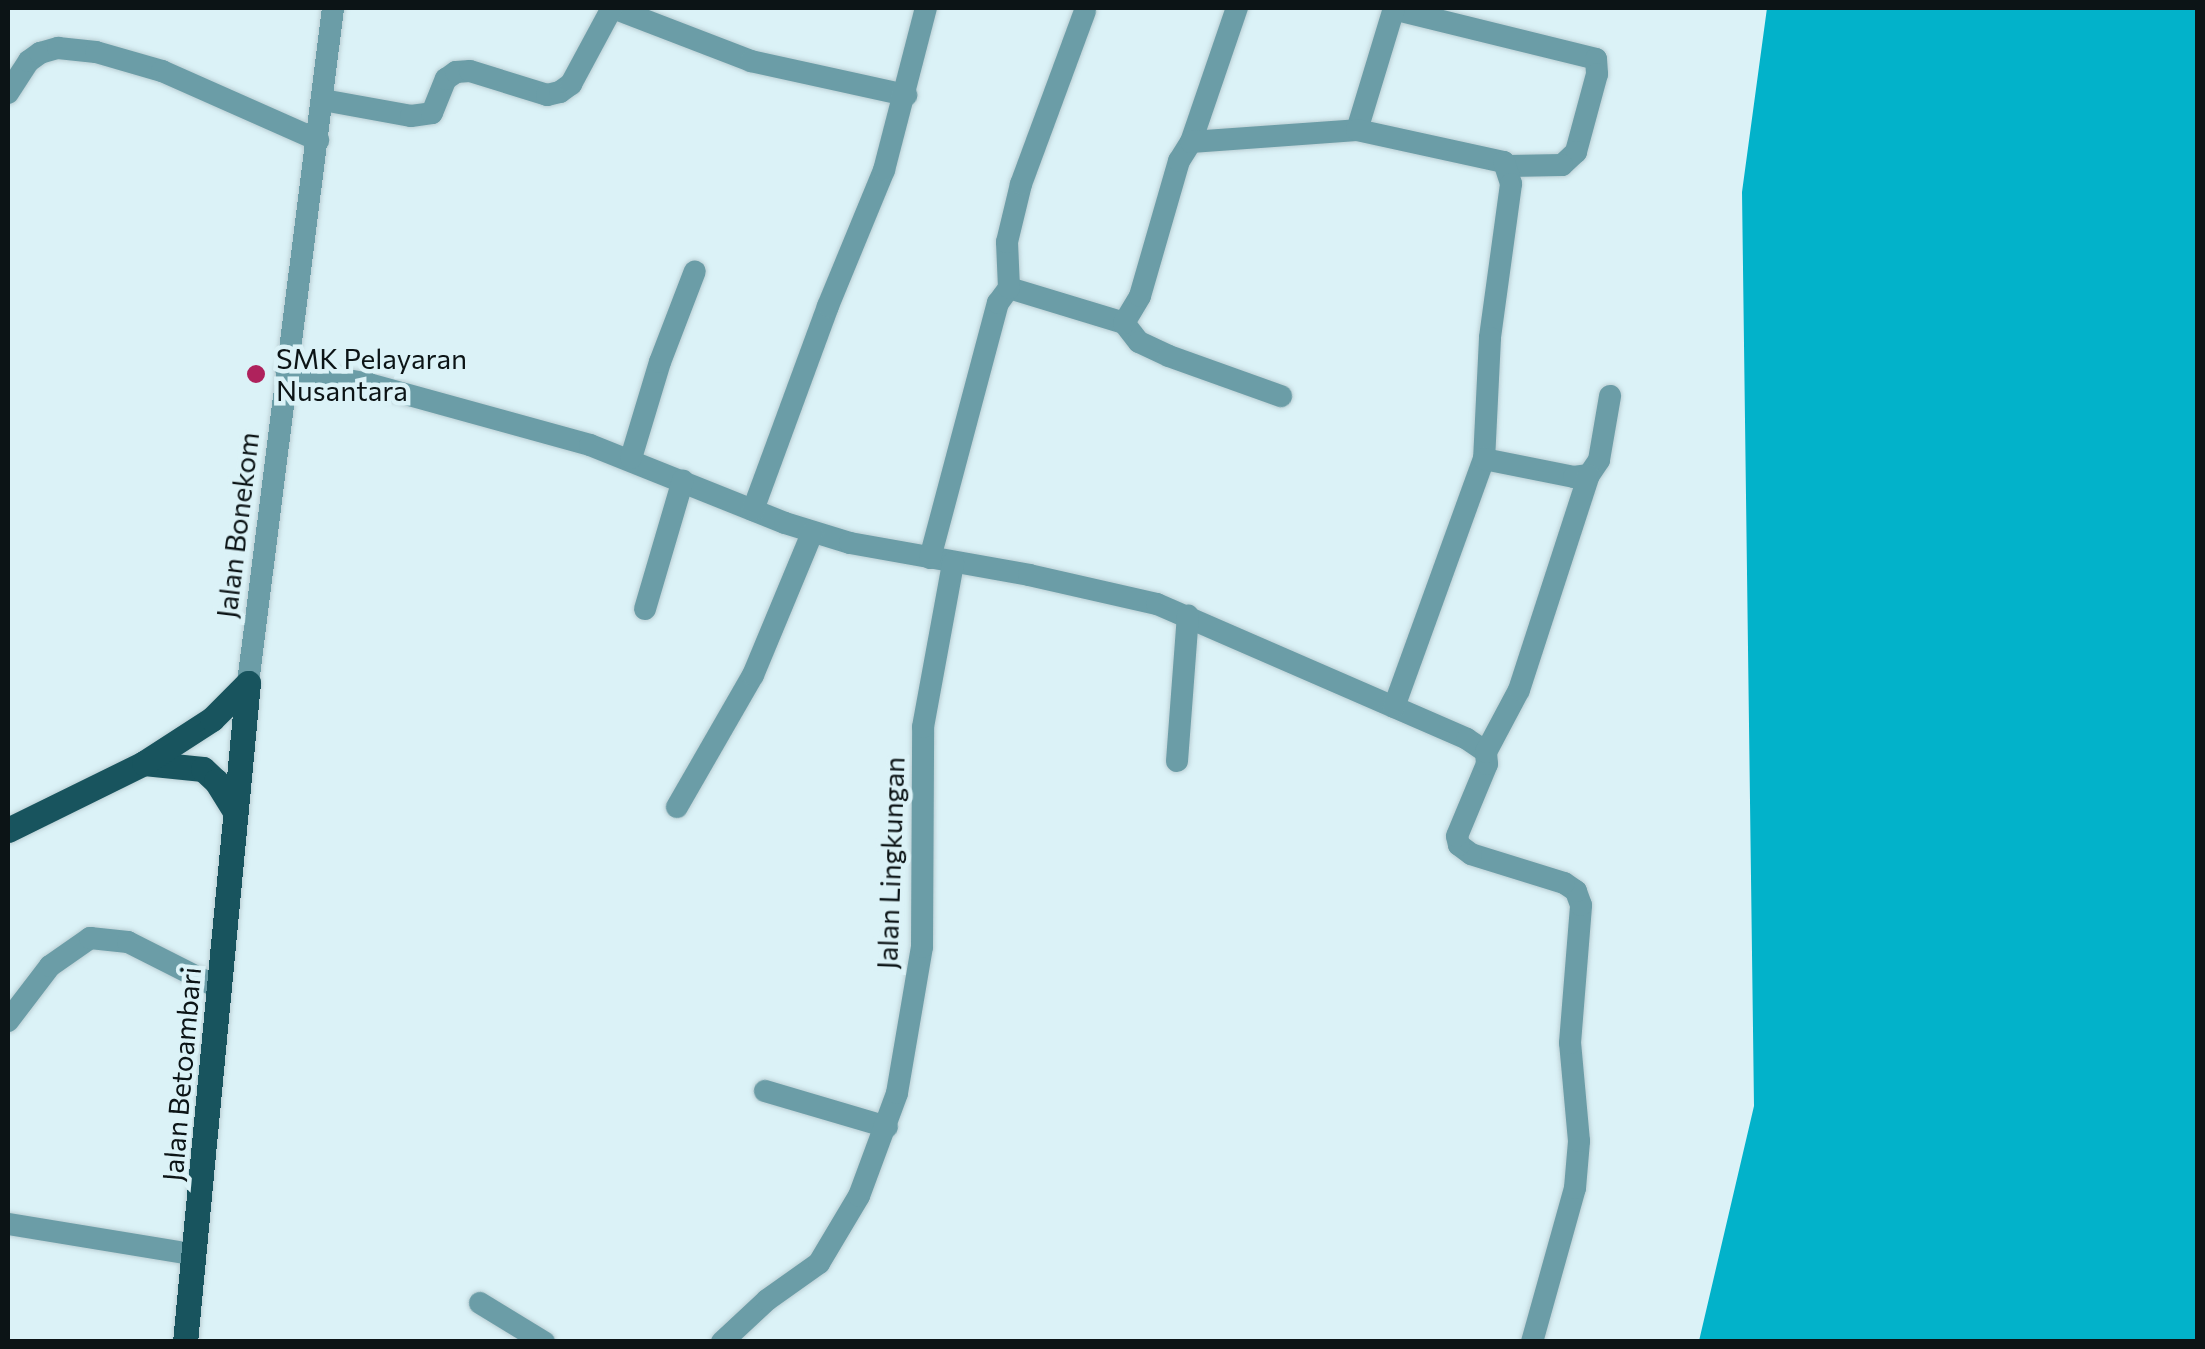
<!DOCTYPE html>
<style>
body{margin:0}
#map{position:relative;width:2205px;height:1349px;overflow:hidden;background:#dbf2f7;font-family:Commissioner,sans-serif}
div>[style]{position:absolute}
.water>*{inset:0;background:#02b2ca}
.roads{filter:drop-shadow(0 0 2px #baced3) drop-shadow(0 0 2px #baced3)}
.minor>*{height:22px;margin:-11px;padding:0 11px;transform-origin:11px;border-radius:11px;background:#6b9da7}
.primary>*{height:25px;margin:-12.5px;padding:0 12.5px;transform-origin:12.5px;border-radius:12.5px;background:#18545e}
.dots>*{width:28px;height:28px;translate:-50% -50%;box-sizing:border-box;border:5px solid #dbf2f7;border-radius:50%}
span{translate:-50% -50%;white-space:nowrap;text-align:center;line-height:1.15;-webkit-text-stroke:9px #dbf2f7;paint-order:stroke}
.poi-label{font-size:28px;color:#0c1416}
.left{translate:0 -50%;text-align:left}
.street-label{font-size:28px;color:#0c1416}
.frame{position:absolute;inset:0;border:10px solid #0c1416;pointer-events:none}
</style>
<div id="map">
<div class="water">
<i style="clip-path:polygon(1767px 8px,2197px 8px,2197px 1341px,1699px 1341px,1754px 1106px,1742px 192px)"></i>
</div>
<div class="roads">
<div class="minor">
<i style="left:613px;top:8px;width:148px;rotate:21deg"></i>
<i style="left:751px;top:61px;width:159px;rotate:12.4deg"></i>
<i style="left:1393px;top:9px;width:209px;rotate:13.8deg"></i>
<i style="left:1596px;top:59px;width:15px;rotate:86deg"></i>
<i style="left:1597px;top:74px;width:81px;rotate:105.1deg"></i>
<i style="left:1576px;top:152px;width:19px;rotate:137deg"></i>
<i style="left:1562px;top:165px;width:53px;rotate:178.9deg"></i>
<i style="left:8px;top:93px;width:38px;rotate:-57deg"></i>
<i style="left:29px;top:61px;width:14px;rotate:-36deg"></i>
<i style="left:40px;top:53px;width:19px;rotate:-16deg"></i>
<i style="left:58px;top:48px;width:38px;rotate:6deg"></i>
<i style="left:96px;top:52px;width:69px;rotate:16.1deg"></i>
<i style="left:162px;top:71px;width:171px;rotate:23.9deg"></i>
<i style="left:323px;top:100px;width:89px;rotate:10.3deg"></i>
<i style="left:411px;top:116px;width:21px;rotate:-8deg"></i>
<i style="left:432px;top:113px;width:37px;rotate:-68deg"></i>
<i style="left:446px;top:79px;width:12px;rotate:-35deg"></i>
<i style="left:456px;top:72px;width:14px;rotate:-4deg"></i>
<i style="left:470px;top:71px;width:81px;rotate:17.3deg"></i>
<i style="left:547px;top:95px;width:13px;rotate:-13deg"></i>
<i style="left:560px;top:92px;width:14px;rotate:-36deg"></i>
<i style="left:571px;top:84px;width:86px;rotate:-61.7deg"></i>
<i style="left:1357px;top:130px;width:127px;rotate:-73.1deg"></i>
<i style="left:1191px;top:142px;width:142px;rotate:-71.1deg"></i>
<i style="left:1009px;top:288px;width:120px;rotate:16.9deg"></i>
<i style="left:1124px;top:323px;width:24px;rotate:52deg"></i>
<i style="left:1139px;top:342px;width:33px;rotate:25deg"></i>
<i style="left:1169px;top:356px;width:119px;rotate:19.7deg"></i>
<i style="left:1124px;top:323px;width:31px;rotate:-59deg"></i>
<i style="left:1140px;top:296px;width:141px;rotate:-73.9deg"></i>
<i style="left:1179px;top:161px;width:22px;rotate:-58deg"></i>
<i style="left:1191px;top:142px;width:166px;rotate:-4.1deg"></i>
<i style="left:1357px;top:130px;width:150px;rotate:12.3deg"></i>
<i style="left:1504px;top:162px;width:23px;rotate:72deg"></i>
<i style="left:1511px;top:184px;width:155px;rotate:97.8deg"></i>
<i style="left:1490px;top:338px;width:121px;rotate:92.8deg"></i>
<i style="left:286px;top:369px;width:84px;rotate:10.2deg"></i>
<i style="left:369px;top:384px;width:229px;rotate:15.4deg"></i>
<i style="left:590px;top:445px;width:210px;rotate:21.8deg"></i>
<i style="left:785px;top:523px;width:68px;rotate:17.1deg"></i>
<i style="left:850px;top:543px;width:182px;rotate:10.1deg"></i>
<i style="left:1029px;top:575px;width:131px;rotate:12.8deg"></i>
<i style="left:1157px;top:604px;width:338px;rotate:23.5deg"></i>
<i style="left:1467px;top:739px;width:23px;rotate:34deg"></i>
<i style="left:631px;top:458px;width:100px;rotate:-73.2deg"></i>
<i style="left:660px;top:362px;width:97px;rotate:-69deg"></i>
<i style="left:753px;top:510px;width:217px;rotate:-69.8deg"></i>
<i style="left:828px;top:306px;width:147px;rotate:-67.6deg"></i>
<i style="left:884px;top:170px;width:167px;rotate:-75.5deg"></i>
<i style="left:930px;top:558px;width:264px;rotate:-75.1deg"></i>
<i style="left:998px;top:303px;width:19px;rotate:-54deg"></i>
<i style="left:1009px;top:288px;width:46px;rotate:-92.5deg"></i>
<i style="left:1007px;top:242px;width:60px;rotate:-76.4deg"></i>
<i style="left:1021px;top:184px;width:184px;rotate:-69.7deg"></i>
<i style="left:645px;top:609px;width:134px;rotate:-73.6deg"></i>
<i style="left:248px;top:683px;width:680px;rotate:-82.82deg"></i>
<i style="left:1394px;top:707px;width:264px;rotate:-70.1deg"></i>
<i style="left:1484px;top:459px;width:92px;rotate:11.3deg"></i>
<i style="left:1574px;top:477px;width:15px;rotate:-8deg"></i>
<i style="left:1589px;top:475px;width:18px;rotate:-56deg"></i>
<i style="left:1599px;top:460px;width:65px;rotate:-80.2deg"></i>
<i style="left:1177px;top:761px;width:146px;rotate:-85.7deg"></i>
<i style="left:677px;top:807px;width:152px;rotate:-60.1deg"></i>
<i style="left:753px;top:675px;width:154px;rotate:-67.4deg"></i>
<i style="left:8px;top:1021px;width:69px;rotate:-52.6deg"></i>
<i style="left:50px;top:966px;width:49px;rotate:-35deg"></i>
<i style="left:90px;top:938px;width:38px;rotate:6deg"></i>
<i style="left:128px;top:942px;width:102px;rotate:26.8deg"></i>
<i style="left:765px;top:1091px;width:127px;rotate:16.4deg"></i>
<i style="left:8px;top:1224px;width:186px;rotate:9.3deg"></i>
<i style="left:480px;top:1303px;width:75px;rotate:31.4deg"></i>
<i style="left:722px;top:1342px;width:62px;rotate:-43deg"></i>
<i style="left:767px;top:1300px;width:64px;rotate:-35.4deg"></i>
<i style="left:819px;top:1263px;width:78px;rotate:-59.2deg"></i>
<i style="left:859px;top:1196px;width:110px;rotate:-69.7deg"></i>
<i style="left:897px;top:1093px;width:148px;rotate:-80.3deg"></i>
<i style="left:922px;top:947px;width:220px;rotate:-89.7deg"></i>
<i style="left:923px;top:727px;width:167px;rotate:-79.6deg"></i>
<i style="left:1532px;top:1342px;width:160px;rotate:-74.4deg"></i>
<i style="left:1575px;top:1188px;width:47px;rotate:-85.1deg"></i>
<i style="left:1579px;top:1141px;width:98px;rotate:-95.2deg"></i>
<i style="left:1570px;top:1043px;width:138px;rotate:-85.4deg"></i>
<i style="left:1581px;top:905px;width:15px;rotate:-110deg"></i>
<i style="left:1576px;top:891px;width:14px;rotate:-146deg"></i>
<i style="left:1564px;top:883px;width:97px;rotate:-162.7deg"></i>
<i style="left:1471px;top:854px;width:15px;rotate:-143deg"></i>
<i style="left:1459px;top:845px;width:9px;rotate:-103deg"></i>
<i style="left:1457px;top:836px;width:78px;rotate:-67.4deg"></i>
<i style="left:1487px;top:764px;width:12px;rotate:-95deg"></i>
<i style="left:1486px;top:752px;width:70px;rotate:-62deg"></i>
<i style="left:1519px;top:690px;width:226px;rotate:-72deg"></i>
</div>
<div class="primary">
<i style="left:144px;top:763px;width:59px;rotate:5.8deg"></i>
<i style="left:203px;top:769px;width:18px;rotate:43deg"></i>
<i style="left:216px;top:781px;width:36px;rotate:58deg"></i>
<i style="left:8px;top:830px;width:152px;rotate:-26.2deg"></i>
<i style="left:144px;top:763px;width:81px;rotate:-32.9deg"></i>
<i style="left:212px;top:719px;width:51px;rotate:-45deg"></i>
<i style="left:185px;top:1342px;width:662px;rotate:-84.54deg"></i>
</div>
</div>
<div class="dots">
<i style="left:256px;top:374px;background:#af225c"></i>
</div>
<div class="poi-label">
<span class="left" style="left:276px;top:374px">SMK Pelayaran<br>Nusantara</span>
</div>
<div class="street-label">
<span style="left:237px;top:525px;rotate:-83deg">Jalan Bonekom</span>
<span style="left:890px;top:863px;rotate:-88deg">Jalan Lingkungan</span>
<span style="left:181px;top:1074px;rotate:-85deg">Jalan Betoambari</span>
</div>
<div class="frame"></div>
</div>
